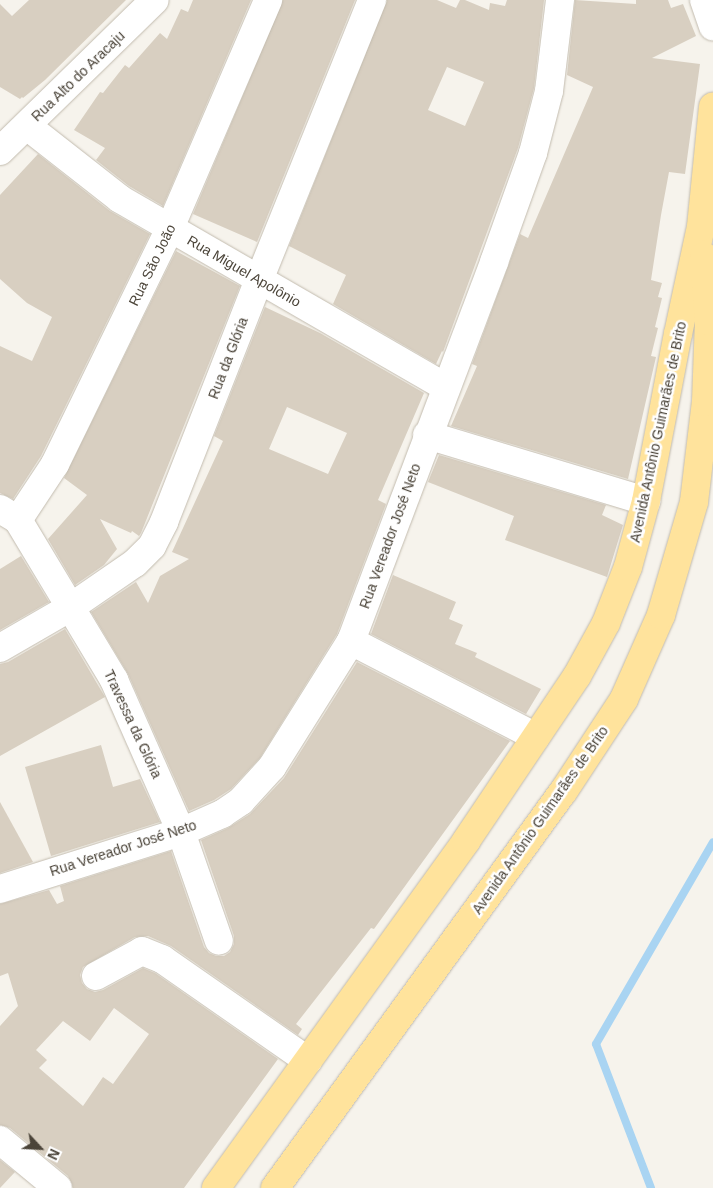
<!DOCTYPE html>
<meta charset="utf-8">
<style>
body{margin:0}
#map{position:relative;width:713px;height:1188px;overflow:hidden;background:#f6f3ec;font-family:Helvetica,sans-serif}
div>[style]{position:absolute}
.stream>*{height:8px;margin:-4px;padding:0 4px;transform-origin:4px;border-radius:4px;background:#a9d4f2}
.building>*{inset:0;background:#d8cfc1}
.roads{filter:drop-shadow(0 0 1px #c2bbae) drop-shadow(0 0 1px #c2bbae)}
.minor>*{height:28px;margin:-14px;padding:0 14px;transform-origin:14px;border-radius:14px;background:#fff}
.major>*{height:28px;margin:-14px;padding:0 14px;transform-origin:14px;border-radius:14px;background:#ffe39c}
span{translate:-50% -50%;white-space:nowrap;text-align:center;line-height:1.15;-webkit-text-stroke:5px #fff;paint-order:stroke}
.street-label{font-size:14px;color:#4b4439}
.north{position:absolute;left:15px;top:1123px;width:50px;height:50px;-webkit-text-stroke:4px #fff;paint-order:stroke;rotate:115deg;font-size:14px;font-weight:700;line-height:20px;text-align:center;color:#4b4439}
.north::after{content:'';display:block;margin:auto;width:18px;height:22px;background:#4b4439;clip-path:polygon(50% 0,100% 100%,50% 72%,0 100%)}
</style>
<div id="map">
<div class="stream">
<i style="left:651px;top:1188px;width:154px;rotate:-110.9deg"></i>
<i style="left:596px;top:1044px;width:233px;rotate:-59.9deg"></i>
</div>
<div class="building">
<i style="clip-path:polygon(29px 0,126px 0,45px 80px,23px 98px,22px 97px,20px 99px,0 87px,0 4px,12px 16px)"></i>
<i style="clip-path:polygon(193px 0,251px 0,163px 206px,129px 186px,96px 160px,105px 148px,74px 130px,100px 92px,103px 93px,125px 65px,129px 68px,160px 33px,167px 39px,181px 9px,188px 12px)"></i>
<i style="clip-path:polygon(283px 0,355px 0,257px 242px,193px 214px)"></i>
<i style="clip-path:polygon(evenodd,387px 0,437px 0,456px 8px,460px 0,465px 0,489px 10px,490px 3px,505px 6px,507px 0,544px 0,534px 88px,518px 148px,443px 352px,442px 351px,436px 364px,333px 304px,346px 275px,289px 246px,387px 0,447px 67px,484px 82px,465px 126px,428px 110px,447px 67px)"></i>
<i style="clip-path:polygon(575px 0,636px 4px,636px 0,668px 0,671px 8px,683px 4px,696px 36px,652px 58px,700px 64px,685px 174px,669px 172px,661px 215px,651px 280px,662px 283px,658px 297px,662px 298px,655px 327px,658px 328px,651px 356px,656px 357px,628px 479px,451px 426px,477px 366px,472px 364px,520px 234px,528px 238px,593px 87px,567px 75px)"></i>
<i style="clip-path:polygon(38px 154px,110px 211px,150px 234px,41px 456px,13px 499px,0 493px,0 346px,32px 361px,52px 317px,27px 303px,0 279px,0 195px)"></i>
<i style="clip-path:polygon(176px 251px,240px 286px,141px 533px,139px 536px,132px 531px,131px 533px,100px 519px,117px 549px,104px 565px,75px 585px,48px 539px,87px 495px,64px 478px)"></i>
<i style="clip-path:polygon(evenodd,265px 307px,320px 333px,424px 393px,378px 500px,386px 504px,337px 634px,260px 758px,231px 789px,214px 800px,189px 811px,128px 674px,91px 612px,136px 582px,148px 603px,160px 576px,189px 559px,172px 552px,223px 441px,214px 436px,265px 307px,287px 407px,347px 433px,328px 474px,269px 449px,287px 407px)"></i>
<i style="clip-path:polygon(439px 455px,606px 505px,602px 515px,623px 525px,607px 577px,505px 540px,514px 516px,428px 482px)"></i>
<i style="clip-path:polygon(21px 556px,49px 602px,0 630px,0 569px)"></i>
<i style="clip-path:polygon(393px 575px,456px 602px,449px 619px,463px 625px,455px 644px,477px 653px,475px 657px,541px 689px,526px 714px,371px 634px)"></i>
<i style="clip-path:polygon(65px 629px,105px 697px,0 756px,0 664px,8px 662px)"></i>
<i style="clip-path:polygon(evenodd,357px 662px,510px 741px,374px 929px,371px 928px,296px 1024px,302px 1029px,298px 1035px,171px 946px,148px 936px,135px 937px,83px 967px,80px 975px,82px 983px,87px 989px,95px 992px,103px 990px,143px 968px,155px 973px,278px 1059px,184px 1188px,73px 1188px,68px 1176px,10px 1128px,0 1125px,0 1026px,18px 1006px,8px 973px,0 976px,0 904px,49px 890px,57px 904px,64px 901px,60px 886px,171px 851px,204px 947px,209px 953px,216px 956px,224px 956px,230px 952px,234px 944px,234px 936px,201px 840px,228px 828px,250px 814px,284px 778px,357px 662px,114px 1008px,149px 1034px,113px 1084px,103px 1077px,83px 1106px,39px 1068px,47px 1060px,36px 1050px,63px 1021px,90px 1041px,114px 1008px)"></i>
<i style="clip-path:polygon(101px 745px,113px 787px,140px 779px,160px 822px,51px 856px,25px 767px)"></i>
<i style="clip-path:polygon(0 802px,33px 862px,0 873px)"></i>
<i style="clip-path:polygon(0 1160px,15px 1172px,0 1188px)"></i>
</div>
<div class="roads">
<div class="minor">
<i style="left:704px;top:0;width:28px;rotate:71deg"></i>
<i style="left:27px;top:126px;width:118px;rotate:38.1deg"></i>
<i style="left:120px;top:199px;width:375px;rotate:30deg"></i>
<i style="left:0;top:151px;width:216px;rotate:-44.3deg"></i>
<i style="left:427px;top:435px;width:229px;rotate:16.8deg"></i>
<i style="left:0;top:509px;width:21px;rotate:31deg"></i>
<i style="left:18px;top:520px;width:187px;rotate:59deg"></i>
<i style="left:114px;top:680px;width:166px;rotate:66.2deg"></i>
<i style="left:181px;top:832px;width:115px;rotate:70.8deg"></i>
<i style="left:18px;top:520px;width:67px;rotate:-56.5deg"></i>
<i style="left:55px;top:464px;width:263px;rotate:-64deg"></i>
<i style="left:170px;top:228px;width:248px;rotate:-66.7deg"></i>
<i style="left:351px;top:641px;width:208px;rotate:27.4deg"></i>
<i style="left:0;top:648px;width:82px;rotate:-30deg"></i>
<i style="left:71px;top:607px;width:78px;rotate:-34.5deg"></i>
<i style="left:135px;top:563px;width:24px;rotate:-45deg"></i>
<i style="left:152px;top:546px;width:27px;rotate:-63deg"></i>
<i style="left:164px;top:522px;width:260px;rotate:-68.6deg"></i>
<i style="left:259px;top:280px;width:302px;rotate:-68deg"></i>
<i style="left:0;top:889px;width:190px;rotate:-17.5deg"></i>
<i style="left:181px;top:832px;width:45px;rotate:-23.7deg"></i>
<i style="left:222px;top:814px;width:23px;rotate:-34deg"></i>
<i style="left:241px;top:801px;width:46px;rotate:-47.6deg"></i>
<i style="left:272px;top:767px;width:149px;rotate:-57.9deg"></i>
<i style="left:351px;top:641px;width:405px;rotate:-69.3deg"></i>
<i style="left:494px;top:262px;width:116px;rotate:-70.3deg"></i>
<i style="left:533px;top:153px;width:64px;rotate:-75.5deg"></i>
<i style="left:549px;top:91px;width:92px;rotate:-83.1deg"></i>
<i style="left:96px;top:976px;width:52px;rotate:-28.5deg"></i>
<i style="left:142px;top:951px;width:22px;rotate:22deg"></i>
<i style="left:162px;top:959px;width:178px;rotate:34.9deg"></i>
<i style="left:0;top:1140px;width:75px;rotate:39.6deg"></i>
</div>
<div class="major">
<i style="left:216px;top:1188px;width:428px;rotate:-54.2deg"></i>
<i style="left:466px;top:841px;width:199px;rotate:-56.1deg"></i>
<i style="left:577px;top:676px;width:60px;rotate:-61.3deg"></i>
<i style="left:606px;top:623px;width:60px;rotate:-68.6deg"></i>
<i style="left:628px;top:567px;width:68px;rotate:-74.7deg"></i>
<i style="left:646px;top:501px;width:170px;rotate:-79.2deg"></i>
<i style="left:678px;top:334px;width:109px;rotate:-77.9deg"></i>
<i style="left:701px;top:227px;width:121px;rotate:-84.3deg"></i>
<i style="left:275px;top:1188px;width:490px;rotate:-54deg"></i>
<i style="left:563px;top:792px;width:111px;rotate:-56.7deg"></i>
<i style="left:624px;top:699px;width:92px;rotate:-66.2deg"></i>
<i style="left:661px;top:615px;width:118px;rotate:-73.7deg"></i>
<i style="left:694px;top:502px;width:101px;rotate:-83.2deg"></i>
<i style="left:706px;top:402px;width:81px;rotate:-87.9deg"></i>
<i style="left:709px;top:321px;width:65px;rotate:-94.4deg"></i>
</div>
</div>
<div class="street-label">
<span style="left:78px;top:76px;rotate:-44deg">Rua Alto do Aracaju</span>
<span style="left:152px;top:265px;rotate:-64deg">Rua São João</span>
<span style="left:244px;top:271px;rotate:30deg">Rua Miguel Apolônio</span>
<span style="left:228px;top:358px;rotate:-69deg">Rua da Glória</span>
<span style="left:658px;top:432px;rotate:-78deg">Avenida Antônio Guimarães de Brito</span>
<span style="left:390px;top:536px;rotate:-70deg">Rua Vereador José Neto</span>
<span style="left:133px;top:724px;rotate:65deg">Travessa da Glória</span>
<span style="left:540px;top:820px;rotate:-55deg">Avenida Antônio Guimarães de Brito</span>
<span style="left:123px;top:848px;rotate:-18deg">Rua Vereador José Neto</span>
</div>
<div class="north">N</div>
</div>
